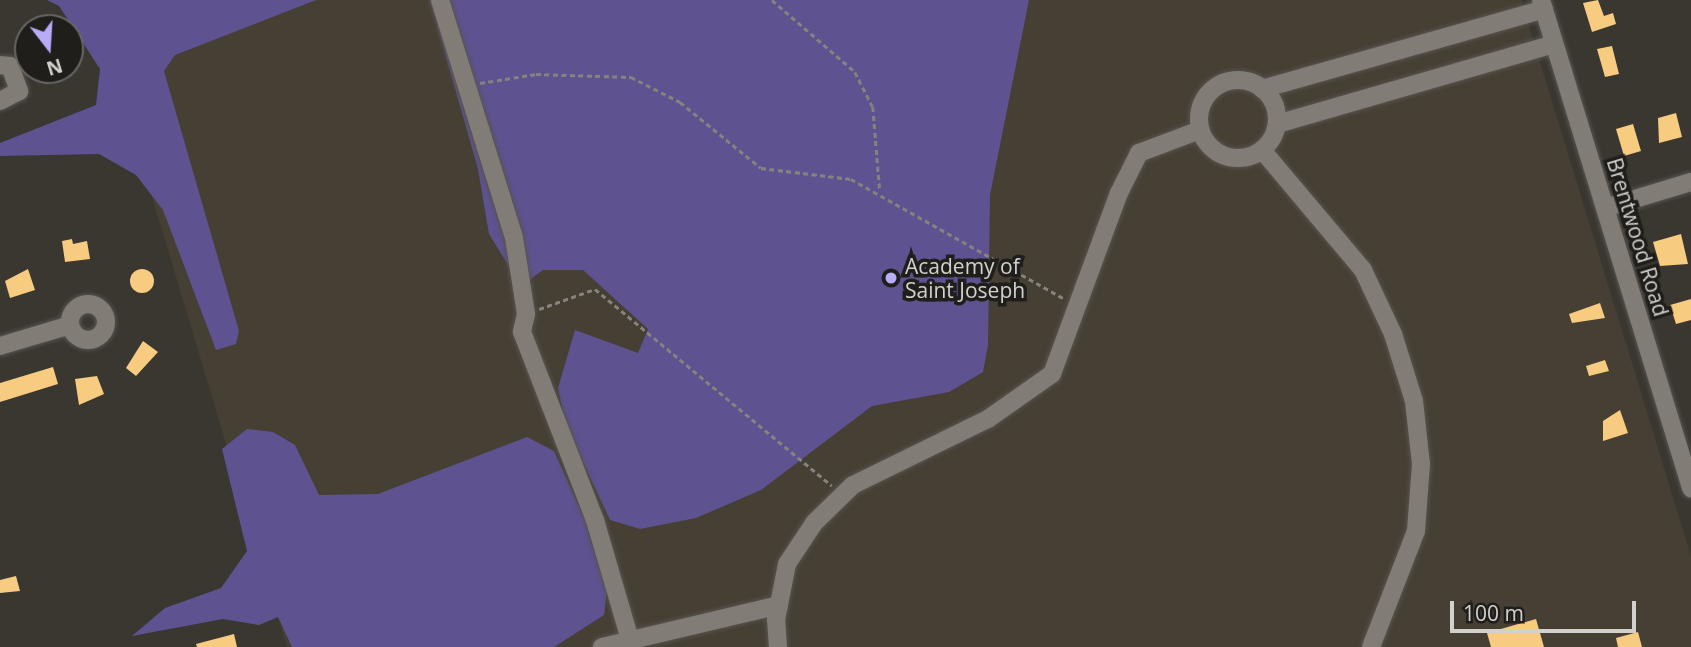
<!DOCTYPE html>
<style>
body{margin:0}
#map{position:relative;width:1691px;height:647px;overflow:hidden;background:#3a3630;font-family:"Open Sans",sans-serif}
div>[style]{position:absolute}
.built>*{inset:0;background:#463f34}
.green>*{inset:0;background:#5f5291}
.building>*{inset:0;background:#f8cc80}
.round{border-radius:50%}
.path>*{height:2.5px;margin-top:-1.25px;transform-origin:0;background:repeating-linear-gradient(90deg,#86837e 0 5px,transparent 0 8.5px)}
.roads{filter:drop-shadow(0 0 2px #56544e) drop-shadow(0 0 2px #56544e)}
.minor>*{height:18px;margin:-9px;padding:0 9px;transform-origin:9px;border-radius:9px;background:#817d76}
.minor>.ring{margin:-9px;padding:0;box-sizing:content-box;background:none;border:18px solid #817d76;border-radius:50%}
.dots>*{width:19px;height:19px;translate:-50% -50%;box-sizing:border-box;border:4px solid #1f1e1b;border-radius:50%}
span{translate:-50% -50%;white-space:nowrap;text-align:center;line-height:1.15;-webkit-text-stroke:7px #1f1e1b;paint-order:stroke}
.street-label{font-size:21px;color:#d3d1cd}
.poi-label{font-size:21px;color:#d3d1cd}
.left{translate:0 -50%;text-align:left}
.north{position:absolute;left:14px;top:14px;width:70px;height:70px;box-sizing:border-box;background:#1f1e1b;border:2px solid #676662;border-radius:50%;rotate:163deg;font-size:19px;font-weight:700;line-height:28px;text-align:center;color:#d3d1cd}
.north::after{content:'';display:block;margin:auto;width:24px;height:32px;background:#b8abf7;clip-path:polygon(50% 0,100% 100%,50% 72%,0 100%)}
.scale{position:absolute;left:1450px;top:601px;width:186px;height:32px;box-sizing:border-box;border:4px solid #d3d1cd;border-top:0;padding-left:9px;font-size:21px;line-height:24px;white-space:nowrap;color:#d3d1cd;-webkit-text-stroke:5px #1f1e1b;paint-order:stroke}
</style>
<div id="map">
<div class="built">
<i style="clip-path:polygon(93px 0,1521px 0,1691px 556px,1691px 647px,287px 647px)"></i>
</div>
<div class="green">
<i style="clip-path:polygon(47px 0,316px 0,175px 55px,164px 71px,239px 331px,236px 344px,216px 350px,163px 210px,136px 175px,99px 154px,0 156px,0 143px,96px 105px,100px 69px,59px 6px)"></i>
<i style="clip-path:polygon(430px 0,1029px 0,990px 195px,988px 345px,983px 372px,949px 392px,872px 406px,761px 490px,696px 518px,640px 529px,610px 520px,566px 426px,558px 388px,575px 330px,638px 353px,648px 329px,583px 270px,543px 270px,521px 286px,489px 234px,478px 169px)"></i>
<i style="clip-path:polygon(247px 429px,273px 432px,295px 445px,319px 495px,378px 494px,527px 437px,554px 451px,609px 573px,604px 615px,554px 647px,292px 647px,278px 617px,259px 625px,223px 619px,132px 636px,165px 608px,221px 588px,247px 551px,222px 449px)"></i>
</div>
<div class="building">
<i style="clip-path:polygon(1598px 0,1604px 16px,1613px 13px,1616px 24px,1592px 32px,1583px 3px)"></i>
<i style="clip-path:polygon(1612px 46px,1619px 74px,1605px 77px,1597px 49px)"></i>
<i style="clip-path:polygon(1676px 113px,1682px 137px,1659px 143px,1658px 118px)"></i>
<i style="clip-path:polygon(1633px 124px,1641px 151px,1624px 156px,1616px 129px)"></i>
<i style="clip-path:polygon(1681px 234px,1688px 264px,1660px 266px,1653px 242px)"></i>
<i style="clip-path:polygon(72px 239px,73px 244px,87px 241px,90px 259px,65px 262px,62px 241px)"></i>
<i class="round" style="left:130px;top:269px;width:24px;height:24px"></i>
<i style="clip-path:polygon(28px 269px,35px 290px,10px 298px,5px 281px)"></i>
<i style="clip-path:polygon(1691px 299px,1691px 320px,1676px 324px,1670px 305px)"></i>
<i style="clip-path:polygon(1600px 303px,1605px 318px,1572px 323px,1569px 314px)"></i>
<i style="clip-path:polygon(143px 341px,158px 352px,136px 376px,126px 368px)"></i>
<i style="clip-path:polygon(1605px 360px,1609px 371px,1589px 376px,1586px 366px)"></i>
<i style="clip-path:polygon(53px 367px,58px 384px,0 402px,0 383px)"></i>
<i style="clip-path:polygon(97px 376px,104px 394px,79px 405px,75px 379px)"></i>
<i style="clip-path:polygon(1620px 410px,1628px 433px,1603px 441px,1603px 421px)"></i>
<i style="clip-path:polygon(16px 576px,20px 591px,0 593px,0 580px)"></i>
<i style="clip-path:polygon(1536px 619px,1544px 647px,1491px 647px,1487px 633px)"></i>
<i style="clip-path:polygon(1638px 632px,1642px 647px,1618px 647px,1616px 638px)"></i>
<i style="clip-path:polygon(234px 634px,237px 647px,197px 647px,196px 644px)"></i>
</div>
<div class="path">
<i style="left:772px;top:0;width:110px;rotate:40.9deg"></i>
<i style="left:855px;top:72px;width:39px;rotate:63deg"></i>
<i style="left:873px;top:107px;width:85px;rotate:85.3deg"></i>
<i style="left:480px;top:83px;width:57px;rotate:-9.1deg"></i>
<i style="left:536px;top:74px;width:95px;rotate:1.8deg"></i>
<i style="left:631px;top:77px;width:55px;rotate:27deg"></i>
<i style="left:680px;top:102px;width:104px;rotate:39.2deg"></i>
<i style="left:761px;top:168px;width:91px;rotate:7deg"></i>
<i style="left:851px;top:179px;width:245px;rotate:29.3deg"></i>
<i style="left:539px;top:309px;width:59px;rotate:-19.7deg"></i>
<i style="left:595px;top:289px;width:308px;rotate:39.7deg"></i>
</div>
<div class="roads">
<div class="minor">
<i style="left:440px;top:0;width:249px;rotate:72.7deg"></i>
<i style="left:514px;top:238px;width:77px;rotate:81deg"></i>
<i style="left:526px;top:314px;width:18px;rotate:103deg"></i>
<i style="left:522px;top:332px;width:202px;rotate:68.8deg"></i>
<i style="left:595px;top:520px;width:125px;rotate:73.7deg"></i>
<i style="left:1541px;top:0;width:511px;rotate:72.91deg"></i>
<i style="left:0;top:65px;width:10px;rotate:6deg"></i>
<i style="left:10px;top:66px;width:27px;rotate:70deg"></i>
<i style="left:19px;top:91px;width:21px;rotate:152deg"></i>
<i class="ring" style="left:1199px;top:80px;width:60px;height:60px"></i>
<i style="left:1262px;top:89px;width:293px;rotate:-15.8deg"></i>
<i style="left:1277px;top:124px;width:288px;rotate:-16.1deg"></i>
<i style="left:1262px;top:150px;width:157px;rotate:49.9deg"></i>
<i style="left:1363px;top:270px;width:71px;rotate:64.9deg"></i>
<i style="left:1393px;top:334px;width:70px;rotate:72.6deg"></i>
<i style="left:1414px;top:401px;width:63px;rotate:83.7deg"></i>
<i style="left:1421px;top:464px;width:67px;rotate:94.3deg"></i>
<i style="left:1416px;top:531px;width:124px;rotate:111.2deg"></i>
<i style="left:1605px;top:208px;width:90px;rotate:-16.8deg"></i>
<i class="ring" style="left:70px;top:304px;width:18px;height:18px"></i>
<i style="left:0;top:346px;width:73px;rotate:-16.7deg"></i>
<i style="left:602px;top:647px;width:182px;rotate:-13.3deg"></i>
<i style="left:778px;top:647px;width:27px;rotate:-94deg"></i>
<i style="left:776px;top:620px;width:57px;rotate:-78.9deg"></i>
<i style="left:787px;top:564px;width:49px;rotate:-56.6deg"></i>
<i style="left:814px;top:523px;width:54px;rotate:-44.3deg"></i>
<i style="left:853px;top:485px;width:150px;rotate:-26.1deg"></i>
<i style="left:988px;top:419px;width:78px;rotate:-35.1deg"></i>
<i style="left:1052px;top:374px;width:193px;rotate:-69.7deg"></i>
<i style="left:1119px;top:193px;width:45px;rotate:-63.4deg"></i>
<i style="left:1139px;top:153px;width:65px;rotate:-20.7deg"></i>
</div>
</div>
<div class="dots">
<i style="left:891px;top:278px;background:#b8abf7"></i>
</div>
<div class="street-label">
<span style="left:1638px;top:237px;rotate:73deg">Brentwood Road</span>
</div>
<div class="poi-label">
<span class="left" style="left:905px;top:278px">Academy of<br>Saint Joseph</span>
</div>
<div class="north">N</div>
<div class="scale">100 m</div>
</div>
